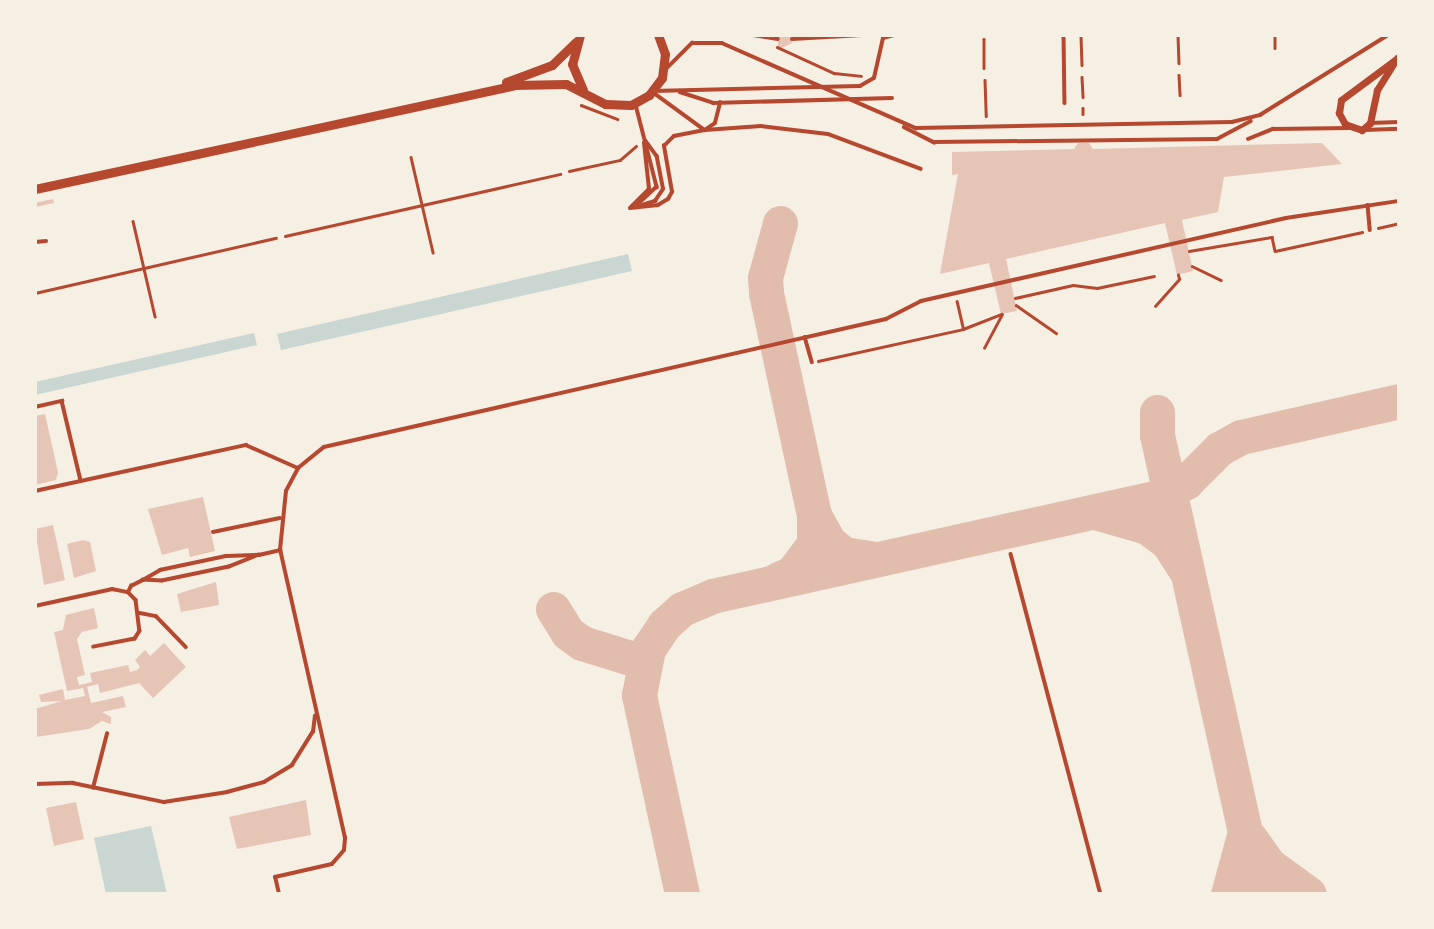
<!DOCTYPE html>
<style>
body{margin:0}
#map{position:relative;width:1434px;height:929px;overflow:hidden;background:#f6efe4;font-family:"Nunito Sans",sans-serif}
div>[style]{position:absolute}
.water>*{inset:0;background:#c9d6d2}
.taxiway>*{height:35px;margin:-17.5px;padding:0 17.5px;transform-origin:17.5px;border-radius:17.5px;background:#e2bdae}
.building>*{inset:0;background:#e6c5b7}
.path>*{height:2.5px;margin:-1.25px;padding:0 1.25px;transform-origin:1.25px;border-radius:1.25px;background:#b5482f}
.service>*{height:3.5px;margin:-1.75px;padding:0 1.75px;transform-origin:1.75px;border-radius:1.75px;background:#b5482f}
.minor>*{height:7px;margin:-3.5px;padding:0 3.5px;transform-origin:3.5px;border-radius:3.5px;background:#b5482f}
.tertiary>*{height:9px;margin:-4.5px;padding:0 4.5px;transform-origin:4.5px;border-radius:4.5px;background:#b5482f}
span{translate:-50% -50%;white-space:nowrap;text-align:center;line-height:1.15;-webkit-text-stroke:6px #f6efe4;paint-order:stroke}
.frame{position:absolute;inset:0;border:37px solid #f6efe4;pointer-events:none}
</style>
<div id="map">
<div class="water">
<i style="clip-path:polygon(628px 254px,632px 271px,281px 350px,277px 334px)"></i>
<i style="clip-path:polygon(254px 333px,257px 345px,35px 395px,35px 382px)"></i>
<i style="clip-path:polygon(151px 826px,167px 894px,106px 894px,94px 838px)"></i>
</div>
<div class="taxiway">
<i style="left:780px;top:223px;width:57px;rotate:105.3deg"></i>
<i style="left:765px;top:278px;width:15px;rotate:86deg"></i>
<i style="left:766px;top:293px;width:227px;rotate:77.8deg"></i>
<i style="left:1157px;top:412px;width:23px;rotate:90deg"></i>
<i style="left:1157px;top:435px;width:470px;rotate:77.5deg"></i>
<i style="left:1098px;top:513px;width:51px;rotate:15.9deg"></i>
<i style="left:1147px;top:527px;width:26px;rotate:37deg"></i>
<i style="left:1168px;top:543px;width:30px;rotate:57deg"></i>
<i style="left:778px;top:579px;width:15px;rotate:-23deg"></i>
<i style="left:792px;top:573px;width:36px;rotate:-53deg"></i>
<i style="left:814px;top:544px;width:29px;rotate:-90deg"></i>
<i style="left:814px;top:515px;width:31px;rotate:61deg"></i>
<i style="left:829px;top:542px;width:19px;rotate:39deg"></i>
<i style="left:844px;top:554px;width:32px;rotate:9deg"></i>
<i style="left:553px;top:609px;width:28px;rotate:58deg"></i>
<i style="left:568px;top:633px;width:17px;rotate:36deg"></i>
<i style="left:582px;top:643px;width:64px;rotate:17.3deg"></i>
<i style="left:1250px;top:838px;width:33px;rotate:55deg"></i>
<i style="left:1269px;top:865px;width:49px;rotate:35.9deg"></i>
<i style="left:682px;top:894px;width:204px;rotate:-102.2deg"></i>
<i style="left:639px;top:695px;width:47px;rotate:-78.9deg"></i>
<i style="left:648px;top:649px;width:29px;rotate:-56deg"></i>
<i style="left:664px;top:625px;width:24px;rotate:-42deg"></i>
<i style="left:682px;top:609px;width:33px;rotate:-23deg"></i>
<i style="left:712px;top:596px;width:456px;rotate:-12.5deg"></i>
<i style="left:1157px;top:497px;width:33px;rotate:-27deg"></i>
<i style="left:1186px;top:482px;width:47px;rotate:-45deg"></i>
<i style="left:1219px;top:449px;width:25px;rotate:-29deg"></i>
<i style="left:1241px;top:437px;width:162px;rotate:-12.8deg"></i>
<i style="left:1228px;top:894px;width:57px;rotate:-74.7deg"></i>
</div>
<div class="building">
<i style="clip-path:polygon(778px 35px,791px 35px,792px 43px,778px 50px)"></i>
<i style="clip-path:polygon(1078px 143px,1089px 143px,1093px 149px,1322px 143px,1342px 164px,1224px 177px,1218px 212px,1182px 220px,1193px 271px,1177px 275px,1165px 223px,1006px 259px,1017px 311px,1001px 314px,989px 263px,940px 274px,958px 174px,952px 175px,952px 152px,1074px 149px)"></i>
<i style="clip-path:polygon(53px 199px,54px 203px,35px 207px,35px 203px)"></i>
<i style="clip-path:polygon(45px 414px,58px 472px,56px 480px,35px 485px,35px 416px)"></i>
<i style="clip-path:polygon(203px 497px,215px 551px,190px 557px,188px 548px,162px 555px,148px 509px)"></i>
<i style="clip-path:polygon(53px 525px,65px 580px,44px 585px,35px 529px)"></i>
<i style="clip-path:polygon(83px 540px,90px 542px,96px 571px,74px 578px,67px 544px)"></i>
<i style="clip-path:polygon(216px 582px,219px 605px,181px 612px,177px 594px)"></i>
<i style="clip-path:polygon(94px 608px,98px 628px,82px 632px,77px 639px,85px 675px,77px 677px,79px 685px,92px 682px,90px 673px,128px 665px,130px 672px,137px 670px,140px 667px,135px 660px,145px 650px,150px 656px,164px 643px,186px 667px,153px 698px,139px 683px,100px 693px,98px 684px,87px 687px,91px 703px,123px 696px,126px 707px,102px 712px,111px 717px,111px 724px,102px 721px,89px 729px,36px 737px,35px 709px,62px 701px,41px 702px,39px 695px,63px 689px,65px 700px,85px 696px,83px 688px,67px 691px,54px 632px,63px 630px,66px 615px)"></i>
<i style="clip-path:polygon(306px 800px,311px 835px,237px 849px,229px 817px)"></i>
<i style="clip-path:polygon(76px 802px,84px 839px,54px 846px,46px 808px)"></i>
</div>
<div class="path">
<i style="left:1178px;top:35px;width:28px;rotate:88deg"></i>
<i style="left:1275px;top:35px;width:13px;rotate:90deg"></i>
<i style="left:1081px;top:36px;width:29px;rotate:88deg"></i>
<i style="left:984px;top:39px;width:29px;rotate:90deg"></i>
<i style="left:777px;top:47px;width:63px;rotate:24.5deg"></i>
<i style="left:834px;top:73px;width:27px;rotate:6deg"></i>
<i style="left:1179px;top:75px;width:20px;rotate:87deg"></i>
<i style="left:1082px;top:77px;width:20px;rotate:87deg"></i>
<i style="left:985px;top:80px;width:36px;rotate:88deg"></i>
<i style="left:581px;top:105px;width:39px;rotate:21deg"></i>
<i style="left:1083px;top:108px;width:6px;rotate:90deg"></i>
<i style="left:411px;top:157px;width:98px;rotate:77deg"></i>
<i style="left:569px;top:171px;width:52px;rotate:-12.2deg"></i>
<i style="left:620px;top:160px;width:21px;rotate:-41deg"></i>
<i style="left:133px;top:221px;width:98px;rotate:77deg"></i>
<i style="left:1378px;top:228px;width:22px;rotate:-13deg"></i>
<i style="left:285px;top:236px;width:282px;rotate:-12.7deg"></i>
<i style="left:1189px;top:251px;width:84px;rotate:-9.6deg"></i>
<i style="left:1272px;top:237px;width:14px;rotate:78deg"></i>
<i style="left:1275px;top:251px;width:89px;rotate:-12.3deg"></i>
<i style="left:1192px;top:266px;width:32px;rotate:26deg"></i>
<i style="left:35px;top:293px;width:247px;rotate:-12.9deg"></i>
<i style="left:1015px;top:298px;width:59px;rotate:-12.6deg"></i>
<i style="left:1073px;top:285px;width:24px;rotate:7deg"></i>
<i style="left:1097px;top:288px;width:58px;rotate:-11.9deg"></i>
<i style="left:1016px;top:305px;width:49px;rotate:35deg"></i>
<i style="left:1155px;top:306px;width:36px;rotate:-48deg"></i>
<i style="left:1179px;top:279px;width:4px;rotate:-104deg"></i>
<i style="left:963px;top:329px;width:41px;rotate:-21.5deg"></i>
<i style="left:984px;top:348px;width:38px;rotate:-62deg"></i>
<i style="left:818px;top:361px;width:148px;rotate:-12.4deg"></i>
<i style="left:963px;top:329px;width:28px;rotate:-103deg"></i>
</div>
<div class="service">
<i style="left:753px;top:35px;width:25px;rotate:9deg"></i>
<i style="left:904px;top:35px;width:7px"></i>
<i style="left:1064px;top:35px;width:68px;rotate:89.2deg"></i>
<i style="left:792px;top:39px;width:70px;rotate:-3.3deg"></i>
<i style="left:666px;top:69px;width:37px;rotate:-45deg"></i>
<i style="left:692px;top:43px;width:30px"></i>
<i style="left:722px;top:43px;width:212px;rotate:23.7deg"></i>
<i style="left:916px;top:128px;width:316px;rotate:-1.1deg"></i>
<i style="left:1232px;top:122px;width:29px;rotate:-14deg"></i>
<i style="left:1260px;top:115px;width:151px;rotate:-32deg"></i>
<i style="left:653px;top:91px;width:207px;rotate:-1.4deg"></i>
<i style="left:860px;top:86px;width:16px;rotate:-30deg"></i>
<i style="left:874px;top:78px;width:41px;rotate:-77.3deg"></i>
<i style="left:883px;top:38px;width:11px;rotate:-15deg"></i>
<i style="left:680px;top:92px;width:35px;rotate:18deg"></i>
<i style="left:713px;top:103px;width:179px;rotate:-1.6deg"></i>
<i style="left:654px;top:93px;width:63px;rotate:36deg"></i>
<i style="left:705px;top:130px;width:12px;rotate:-35deg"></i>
<i style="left:715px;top:123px;width:21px;rotate:-76deg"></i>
<i style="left:636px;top:105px;width:85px;rotate:75.6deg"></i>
<i style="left:657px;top:187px;width:26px;rotate:137deg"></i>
<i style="left:1370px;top:123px;width:29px;rotate:-2deg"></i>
<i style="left:904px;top:127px;width:34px;rotate:27deg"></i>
<i style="left:934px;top:142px;width:283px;rotate:-0.6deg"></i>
<i style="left:1217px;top:139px;width:38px;rotate:-28deg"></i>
<i style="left:1364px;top:130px;width:35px;rotate:-2deg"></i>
<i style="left:1248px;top:139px;width:27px;rotate:-22deg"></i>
<i style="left:1273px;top:129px;width:77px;rotate:-0.7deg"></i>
<i style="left:642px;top:205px;width:14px;rotate:-17deg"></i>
<i style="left:655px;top:201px;width:14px;rotate:-56deg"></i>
<i style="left:663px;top:189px;width:33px;rotate:-101deg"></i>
<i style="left:657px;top:157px;width:19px;rotate:-126deg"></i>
<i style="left:1368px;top:205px;width:25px;rotate:85deg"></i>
<i style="left:631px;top:207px;width:25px;rotate:-45deg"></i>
<i style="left:649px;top:189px;width:46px;rotate:-96.2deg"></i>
<i style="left:630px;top:208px;width:28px;rotate:-6deg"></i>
<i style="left:658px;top:205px;width:12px;rotate:-31deg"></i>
<i style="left:668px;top:199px;width:8px;rotate:-60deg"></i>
<i style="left:672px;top:192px;width:47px;rotate:-99.9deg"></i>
<i style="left:664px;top:146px;width:14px;rotate:-45deg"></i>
<i style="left:674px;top:136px;width:32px;rotate:-11deg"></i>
<i style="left:705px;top:130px;width:56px;rotate:-4.1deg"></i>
<i style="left:761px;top:126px;width:67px;rotate:6.8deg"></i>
<i style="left:828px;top:134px;width:99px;rotate:20.6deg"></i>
<i style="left:35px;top:242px;width:11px;rotate:-5deg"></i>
<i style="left:805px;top:337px;width:26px;rotate:74deg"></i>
<i style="left:35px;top:407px;width:28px;rotate:-13deg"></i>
<i style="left:62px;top:401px;width:82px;rotate:76.6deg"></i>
<i style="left:35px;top:491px;width:216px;rotate:-12.3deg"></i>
<i style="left:246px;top:445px;width:57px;rotate:23.9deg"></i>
<i style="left:213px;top:532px;width:68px;rotate:-11.8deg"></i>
<i style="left:1011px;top:554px;width:352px;rotate:75.2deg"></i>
<i style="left:259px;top:555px;width:22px;rotate:-13deg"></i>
<i style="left:128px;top:592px;width:7px;rotate:-63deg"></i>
<i style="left:131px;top:586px;width:13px;rotate:-27deg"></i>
<i style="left:143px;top:580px;width:20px;rotate:-30deg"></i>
<i style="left:160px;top:570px;width:67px;rotate:-12deg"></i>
<i style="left:226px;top:556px;width:33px;rotate:-2deg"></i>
<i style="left:259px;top:555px;width:32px;rotate:158deg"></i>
<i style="left:229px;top:567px;width:68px;rotate:168.2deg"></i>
<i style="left:162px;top:581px;width:19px;rotate:-177deg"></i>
<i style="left:35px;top:606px;width:79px;rotate:-12.4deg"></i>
<i style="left:112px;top:589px;width:16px;rotate:11deg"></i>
<i style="left:128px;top:592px;width:11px;rotate:45deg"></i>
<i style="left:136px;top:600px;width:31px;rotate:83deg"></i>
<i style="left:140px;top:631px;width:9px;rotate:122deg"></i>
<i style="left:135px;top:639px;width:42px;rotate:169deg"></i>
<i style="left:140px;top:613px;width:16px;rotate:11deg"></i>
<i style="left:156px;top:616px;width:43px;rotate:45.9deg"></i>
<i style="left:35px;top:784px;width:38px;rotate:-2deg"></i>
<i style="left:73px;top:783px;width:93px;rotate:11.8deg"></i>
<i style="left:164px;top:802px;width:64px;rotate:-9deg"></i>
<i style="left:227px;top:792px;width:38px;rotate:-15deg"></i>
<i style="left:264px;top:782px;width:33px;rotate:-31deg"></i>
<i style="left:292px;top:765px;width:39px;rotate:-58deg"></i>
<i style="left:313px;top:732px;width:16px;rotate:-83deg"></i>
<i style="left:93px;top:788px;width:56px;rotate:-75.5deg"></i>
<i style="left:279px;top:894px;width:17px;rotate:-103deg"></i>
<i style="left:275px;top:877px;width:58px;rotate:-12.8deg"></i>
<i style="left:332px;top:864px;width:18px;rotate:-49deg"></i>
<i style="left:344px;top:850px;width:12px;rotate:-85deg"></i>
<i style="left:345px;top:838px;width:295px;rotate:-102.7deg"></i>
<i style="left:280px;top:550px;width:59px;rotate:-84.2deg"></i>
<i style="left:286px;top:491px;width:26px;rotate:-62deg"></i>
<i style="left:298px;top:468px;width:33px;rotate:-39deg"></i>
<i style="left:324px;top:447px;width:576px;rotate:-12.83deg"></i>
<i style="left:886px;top:319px;width:39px;rotate:-27deg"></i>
<i style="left:921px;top:301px;width:374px;rotate:-12.8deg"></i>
<i style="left:1286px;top:218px;width:114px;rotate:-8.6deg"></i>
</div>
<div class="minor">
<i style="left:1397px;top:58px;width:38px;rotate:122deg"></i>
<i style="left:1377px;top:90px;width:34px;rotate:102deg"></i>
<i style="left:1370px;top:123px;width:11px;rotate:139deg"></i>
<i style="left:1362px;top:130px;width:18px;rotate:-161deg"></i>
<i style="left:1345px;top:124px;width:13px;rotate:-119deg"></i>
<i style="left:1339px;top:113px;width:13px;rotate:-81deg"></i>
<i style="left:1341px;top:100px;width:72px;rotate:-36.6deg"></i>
</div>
<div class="tertiary">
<i style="left:580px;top:35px;width:30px;rotate:105deg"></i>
<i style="left:572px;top:64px;width:28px;rotate:67deg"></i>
<i style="left:506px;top:82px;width:49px;rotate:-20.3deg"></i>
<i style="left:552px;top:65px;width:33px;rotate:-44deg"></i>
<i style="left:35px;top:189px;width:490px;rotate:-12.2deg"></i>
<i style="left:514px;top:85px;width:52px;rotate:-1.1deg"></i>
<i style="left:566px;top:84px;width:44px;rotate:27.1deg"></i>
<i style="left:605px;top:104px;width:26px;rotate:2deg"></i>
<i style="left:631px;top:105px;width:21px;rotate:-29deg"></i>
<i style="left:649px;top:95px;width:21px;rotate:-53deg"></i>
<i style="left:662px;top:78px;width:24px;rotate:-83deg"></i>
<i style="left:665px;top:54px;width:20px;rotate:-110deg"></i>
</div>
<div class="frame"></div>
</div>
